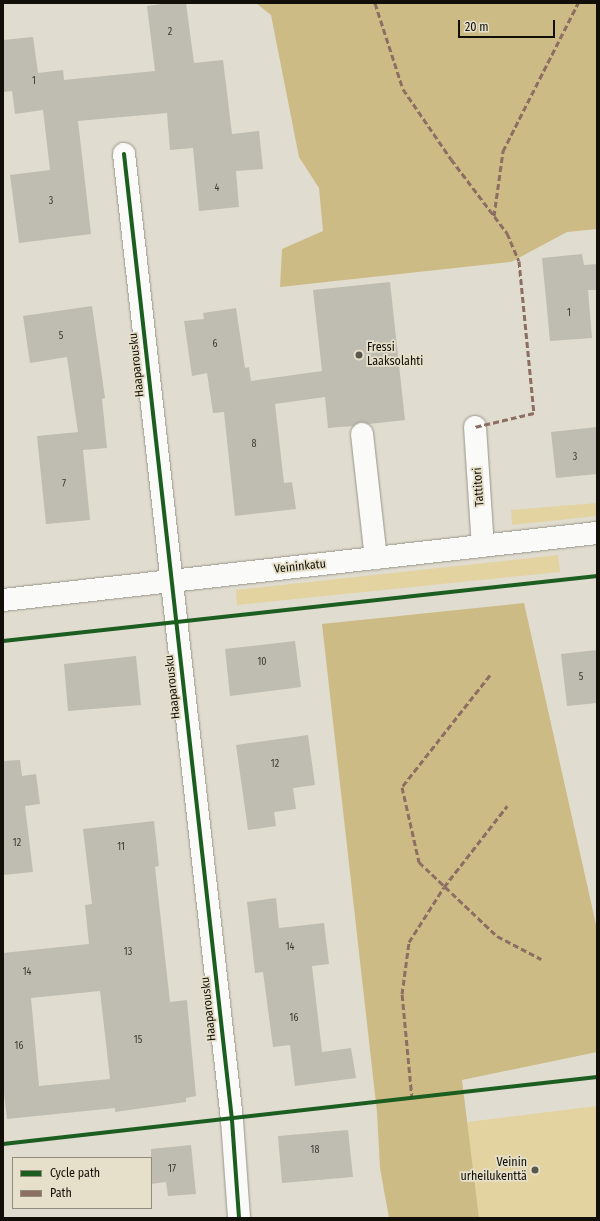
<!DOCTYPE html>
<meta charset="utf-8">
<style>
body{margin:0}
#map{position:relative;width:600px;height:1221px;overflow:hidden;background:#e0dccf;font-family:"Fira Sans Condensed",sans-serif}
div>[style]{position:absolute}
.green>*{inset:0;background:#e3d3a1}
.forest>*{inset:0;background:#ccbb85}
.building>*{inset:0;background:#bfbcb2}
.roads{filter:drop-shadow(0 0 1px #98958b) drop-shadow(0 0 1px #98958b)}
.minor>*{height:22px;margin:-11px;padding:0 11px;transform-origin:11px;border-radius:11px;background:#fafaf8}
.quiet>*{height:3px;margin-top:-1.5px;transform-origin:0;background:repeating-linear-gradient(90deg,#8d6e63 0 6px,transparent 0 9px)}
.cycleway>*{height:4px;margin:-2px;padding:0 2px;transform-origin:2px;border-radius:2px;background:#1b5e20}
.dots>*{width:11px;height:11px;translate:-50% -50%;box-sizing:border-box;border:2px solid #e6dfc9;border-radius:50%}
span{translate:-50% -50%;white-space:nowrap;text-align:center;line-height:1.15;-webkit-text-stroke:3.5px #e6dfc9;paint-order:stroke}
.number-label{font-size:10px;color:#3c3a32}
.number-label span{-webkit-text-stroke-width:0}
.poi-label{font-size:12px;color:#110f07}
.left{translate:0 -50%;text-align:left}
.right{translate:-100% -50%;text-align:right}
.street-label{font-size:12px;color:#110f07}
.frame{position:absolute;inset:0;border:4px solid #110f07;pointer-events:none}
.legend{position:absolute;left:12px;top:1157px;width:140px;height:52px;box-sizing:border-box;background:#e6dfc9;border:1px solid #918c7b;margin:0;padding:5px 7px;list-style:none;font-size:12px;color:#110f07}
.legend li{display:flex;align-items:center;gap:8px;height:20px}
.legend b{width:20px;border:1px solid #918c7b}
.scale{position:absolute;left:458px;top:20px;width:97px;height:18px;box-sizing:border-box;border:2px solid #110f07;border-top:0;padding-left:5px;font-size:12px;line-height:14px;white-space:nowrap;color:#110f07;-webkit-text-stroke:3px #e6dfc9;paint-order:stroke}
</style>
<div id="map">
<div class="green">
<i style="clip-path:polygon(597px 503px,597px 516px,512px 525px,511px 510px)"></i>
<i style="clip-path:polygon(558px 555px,560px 572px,237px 605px,236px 590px)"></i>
<i style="clip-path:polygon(597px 1106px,597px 1218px,479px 1218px,467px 1122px)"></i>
</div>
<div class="forest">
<i style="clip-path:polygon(256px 3px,597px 3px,597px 229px,567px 232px,511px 262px,280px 287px,282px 249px,323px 231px,319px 188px,299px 157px,271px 15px)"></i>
<i style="clip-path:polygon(524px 603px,597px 929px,597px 1052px,462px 1080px,479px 1218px,389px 1218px,380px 1168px,377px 1112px,322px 624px)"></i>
</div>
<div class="building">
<i style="clip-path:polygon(169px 3px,186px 3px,194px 63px,223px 60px,232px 134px,259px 131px,263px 169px,236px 171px,239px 207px,199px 211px,193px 148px,170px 150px,167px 113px,78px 121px,91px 234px,19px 243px,10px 175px,50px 170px,43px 110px,15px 114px,12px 91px,3px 92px,3px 40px,33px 37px,38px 73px,63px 70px,64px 80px,155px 71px,147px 6px)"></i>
<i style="clip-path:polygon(582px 254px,584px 265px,597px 264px,597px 290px,588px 290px,592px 338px,550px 341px,542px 258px)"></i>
<i style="clip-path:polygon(390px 282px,405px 420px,369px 424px,360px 422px,353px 426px,328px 428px,325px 397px,275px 404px,284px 483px,292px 482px,296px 509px,235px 516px,224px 412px,213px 413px,207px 373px,192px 376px,184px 321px,204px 319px,203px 313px,236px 308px,245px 368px,249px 367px,251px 381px,322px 371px,313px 290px)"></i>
<i style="clip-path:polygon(92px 306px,105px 398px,102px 399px,107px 448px,83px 450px,90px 520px,46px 524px,37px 436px,78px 432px,67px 357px,30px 363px,23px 316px)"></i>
<i style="clip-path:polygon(597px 427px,597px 474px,556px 478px,551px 432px)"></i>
<i style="clip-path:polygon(295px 641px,301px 687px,230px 696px,225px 649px)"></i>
<i style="clip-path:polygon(597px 650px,597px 703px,567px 706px,561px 654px)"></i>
<i style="clip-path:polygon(136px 656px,141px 705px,68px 711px,64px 664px)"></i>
<i style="clip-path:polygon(308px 735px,315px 785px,293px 788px,296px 809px,274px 812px,276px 826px,248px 830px,236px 745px)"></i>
<i style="clip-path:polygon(20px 760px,22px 776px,36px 774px,40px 804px,25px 806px,33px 872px,3px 875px,3px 761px)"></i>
<i style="clip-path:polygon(evenodd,154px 821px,159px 866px,155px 867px,170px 1002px,187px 1000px,196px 1096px,186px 1098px,186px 1102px,115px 1112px,115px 1108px,7px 1119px,3px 1085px,3px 953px,89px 944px,85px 905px,92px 904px,83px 829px,154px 821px,100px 991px,110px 1079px,39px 1086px,31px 998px,100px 991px)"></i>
<i style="clip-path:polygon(276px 898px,279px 928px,324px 923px,329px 964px,312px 966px,322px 1052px,351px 1048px,356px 1078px,295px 1086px,290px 1045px,273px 1047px,263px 972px,255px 973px,247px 902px)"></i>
<i style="clip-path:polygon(348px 1130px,353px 1177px,282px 1183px,278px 1136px)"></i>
<i style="clip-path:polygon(191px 1145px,196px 1194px,168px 1196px,166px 1182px,151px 1184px,151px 1149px)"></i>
</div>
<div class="roads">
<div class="minor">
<i style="left:124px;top:154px;width:972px;rotate:83.62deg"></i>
<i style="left:232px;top:1120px;width:98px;rotate:85.9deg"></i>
<i style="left:475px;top:427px;width:119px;rotate:86.2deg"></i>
<i style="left:362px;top:434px;width:125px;rotate:83.6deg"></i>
<i style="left:3px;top:600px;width:598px;rotate:-6.44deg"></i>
</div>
</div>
<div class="quiet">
<i style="left:375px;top:3px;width:90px;rotate:72deg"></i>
<i style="left:403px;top:89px;width:85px;rotate:55.6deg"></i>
<i style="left:451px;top:159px;width:93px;rotate:52.9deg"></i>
<i style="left:507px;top:233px;width:30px;rotate:67deg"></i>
<i style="left:519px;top:261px;width:153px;rotate:84.4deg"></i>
<i style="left:534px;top:413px;width:61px;rotate:166.7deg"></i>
<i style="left:494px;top:216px;width:66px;rotate:-82.1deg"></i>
<i style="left:503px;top:151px;width:166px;rotate:-63.1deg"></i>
<i style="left:490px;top:675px;width:142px;rotate:128.2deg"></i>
<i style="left:402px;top:787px;width:77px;rotate:77.2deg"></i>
<i style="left:419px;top:862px;width:108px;rotate:43.5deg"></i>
<i style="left:497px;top:936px;width:50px;rotate:27.6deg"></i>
<i style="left:412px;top:1099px;width:105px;rotate:-95.4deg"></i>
<i style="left:402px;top:994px;width:52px;rotate:-82.3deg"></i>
<i style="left:409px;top:942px;width:65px;rotate:-57.5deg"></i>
<i style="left:444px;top:887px;width:103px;rotate:-52.1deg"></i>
</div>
<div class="cycleway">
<i style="left:124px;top:154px;width:972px;rotate:83.62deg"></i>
<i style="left:232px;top:1120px;width:98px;rotate:85.9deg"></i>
<i style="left:3px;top:641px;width:598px;rotate:-6.24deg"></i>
<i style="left:3px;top:1144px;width:598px;rotate:-6.44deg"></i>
</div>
<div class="dots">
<i style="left:359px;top:355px;background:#59574d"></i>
<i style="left:535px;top:1170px;background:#59574d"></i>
</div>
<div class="number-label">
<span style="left:170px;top:33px">2</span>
<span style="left:34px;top:82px">1</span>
<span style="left:217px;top:189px">4</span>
<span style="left:51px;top:202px">3</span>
<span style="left:569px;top:314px">1</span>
<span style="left:61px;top:337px">5</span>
<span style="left:215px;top:345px">6</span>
<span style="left:254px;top:445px">8</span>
<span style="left:575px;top:458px">3</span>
<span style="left:64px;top:485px">7</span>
<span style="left:262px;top:663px">10</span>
<span style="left:581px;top:678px">5</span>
<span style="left:275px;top:765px">12</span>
<span style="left:17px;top:844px">12</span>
<span style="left:121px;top:848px">11</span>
<span style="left:290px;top:948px">14</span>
<span style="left:128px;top:953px">13</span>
<span style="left:27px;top:973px">14</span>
<span style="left:294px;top:1019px">16</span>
<span style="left:138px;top:1041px">15</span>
<span style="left:19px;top:1047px">16</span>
<span style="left:315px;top:1151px">18</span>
<span style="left:172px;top:1170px">17</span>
</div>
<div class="poi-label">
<span class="left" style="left:367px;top:355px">Fressi<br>Laaksolahti</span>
<span class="right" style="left:527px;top:1170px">Veinin<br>urheilukenttä</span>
</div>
<div class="street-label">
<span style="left:137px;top:365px;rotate:-96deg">Haaparousku</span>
<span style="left:479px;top:487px;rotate:-94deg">Tattitori</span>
<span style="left:300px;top:567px;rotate:-6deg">Veininkatu</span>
<span style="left:173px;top:687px;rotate:-96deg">Haaparousku</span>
<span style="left:209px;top:1009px;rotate:-96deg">Haaparousku</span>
</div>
<div class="frame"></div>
<ul class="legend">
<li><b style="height:5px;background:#1b5e20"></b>Cycle path</li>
<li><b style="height:5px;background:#8d6e63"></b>Path</li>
</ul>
<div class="scale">20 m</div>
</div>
